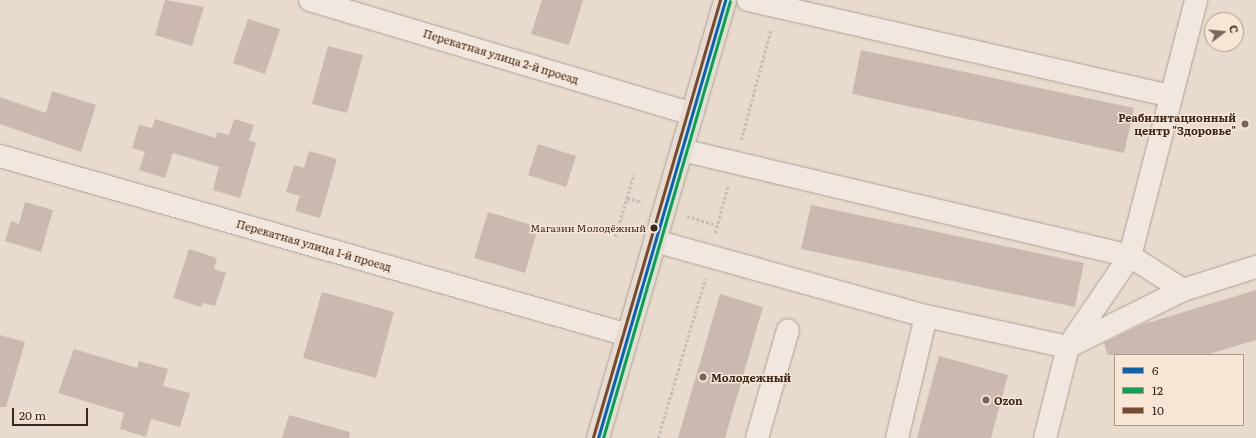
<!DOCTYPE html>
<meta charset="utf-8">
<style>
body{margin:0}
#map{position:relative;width:1256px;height:438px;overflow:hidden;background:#e8dbce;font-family:Literata,serif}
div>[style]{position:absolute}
.building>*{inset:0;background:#cbb8af}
.path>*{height:2.5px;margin-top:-1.25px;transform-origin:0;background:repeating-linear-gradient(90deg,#c7beb7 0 3px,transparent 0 5px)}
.roads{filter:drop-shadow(0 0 1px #ada097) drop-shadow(0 0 1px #ada097)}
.minor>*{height:22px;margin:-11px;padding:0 11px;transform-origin:11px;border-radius:11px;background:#efe7e0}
.major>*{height:22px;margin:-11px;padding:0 11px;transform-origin:11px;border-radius:11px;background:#e6dcd1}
.bus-1>*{height:3px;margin:-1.5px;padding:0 1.5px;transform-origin:1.5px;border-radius:1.5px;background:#0065bd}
.bus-2>*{height:3px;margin:-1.5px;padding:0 1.5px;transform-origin:1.5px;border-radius:1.5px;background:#00a651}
.bus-3>*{height:3px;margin:-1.5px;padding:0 1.5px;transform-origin:1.5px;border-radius:1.5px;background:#7a4b2a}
.dots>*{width:11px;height:11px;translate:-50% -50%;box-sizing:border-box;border:2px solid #f8e6d4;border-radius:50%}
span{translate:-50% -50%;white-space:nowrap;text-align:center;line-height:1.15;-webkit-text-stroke:3px #f8e6d4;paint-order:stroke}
.bus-label{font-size:10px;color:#3d261e}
.right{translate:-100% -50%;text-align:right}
.street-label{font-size:11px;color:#3d261e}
.poi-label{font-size:11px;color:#3d261e;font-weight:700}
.left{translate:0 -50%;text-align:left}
.legend{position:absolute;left:1114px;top:354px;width:130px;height:72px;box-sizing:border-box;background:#f8e6d4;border:1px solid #ad998b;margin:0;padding:5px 7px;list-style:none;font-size:12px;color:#3d261e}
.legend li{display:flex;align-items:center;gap:8px;height:20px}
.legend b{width:20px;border:1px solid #ad998b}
.north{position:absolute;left:1204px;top:12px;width:40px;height:40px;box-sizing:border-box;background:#f8e6d4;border:1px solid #ad998b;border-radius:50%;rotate:74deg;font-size:11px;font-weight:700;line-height:16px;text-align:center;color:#3d261e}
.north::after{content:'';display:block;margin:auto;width:14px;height:18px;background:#79655c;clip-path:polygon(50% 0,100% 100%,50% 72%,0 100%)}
.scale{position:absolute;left:12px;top:408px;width:76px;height:18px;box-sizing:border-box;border:2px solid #3d261e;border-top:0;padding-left:5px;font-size:12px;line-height:14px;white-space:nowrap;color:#3d261e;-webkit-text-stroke:3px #f8e6d4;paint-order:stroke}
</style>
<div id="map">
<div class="building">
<i style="clip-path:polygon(165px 0,204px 7px,192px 46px,155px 35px)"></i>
<i style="clip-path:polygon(542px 0,583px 0,569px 45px,531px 34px)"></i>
<i style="clip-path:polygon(248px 19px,280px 29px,265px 74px,233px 63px)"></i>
<i style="clip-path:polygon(328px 46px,363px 55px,347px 113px,312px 104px)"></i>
<i style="clip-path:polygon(861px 50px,1134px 108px,1124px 153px,852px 94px)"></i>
<i style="clip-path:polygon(52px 91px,96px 105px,81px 152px,0 124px,0 97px,46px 113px)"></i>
<i style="clip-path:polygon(155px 119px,216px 138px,217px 132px,229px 135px,234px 119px,254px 125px,249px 140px,256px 143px,240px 198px,213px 190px,219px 167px,173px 153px,165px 178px,139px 170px,145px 152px,132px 148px,139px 125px,152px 128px)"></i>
<i style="clip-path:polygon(538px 144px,576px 156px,566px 187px,528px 175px)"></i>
<i style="clip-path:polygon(309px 151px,337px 159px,320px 218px,295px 211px,300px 196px,286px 192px,294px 165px,304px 168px)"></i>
<i style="clip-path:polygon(25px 202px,53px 210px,41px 252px,5px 241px,11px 221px,19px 224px)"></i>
<i style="clip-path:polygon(811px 205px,1084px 263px,1075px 307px,801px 249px)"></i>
<i style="clip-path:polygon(488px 212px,538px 227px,525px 273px,474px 258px)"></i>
<i style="clip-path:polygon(189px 249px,217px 258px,214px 269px,226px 273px,215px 306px,203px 303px,201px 307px,173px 298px)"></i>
<i style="clip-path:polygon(1256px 290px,1256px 340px,1206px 355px,1108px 355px,1104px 343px,1141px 325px)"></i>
<i style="clip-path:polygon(322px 292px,394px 312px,376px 378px,303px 358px)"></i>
<i style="clip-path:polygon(720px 294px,763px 307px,725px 438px,678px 438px)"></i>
<i style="clip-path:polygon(0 335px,25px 342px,6px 407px,0 407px)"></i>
<i style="clip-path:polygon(74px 349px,137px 368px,139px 361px,168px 369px,163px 386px,190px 393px,180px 427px,151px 419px,146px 437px,120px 429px,124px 413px,58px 393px)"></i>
<i style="clip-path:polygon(939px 356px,1008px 375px,991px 438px,917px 438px)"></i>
<i style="clip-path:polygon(289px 415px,350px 432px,349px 438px,282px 438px)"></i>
</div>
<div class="path">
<i style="left:741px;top:140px;width:115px;rotate:-74.9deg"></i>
<i style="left:627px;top:198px;width:16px;rotate:15deg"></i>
<i style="left:687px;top:216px;width:31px;rotate:17deg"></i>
<i style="left:715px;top:233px;width:50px;rotate:-74.8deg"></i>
<i style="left:615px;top:237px;width:66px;rotate:-73.2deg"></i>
<i style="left:658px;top:438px;width:166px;rotate:-73.5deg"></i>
</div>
<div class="roads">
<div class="minor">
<i style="left:310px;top:0;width:399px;rotate:16.6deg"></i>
<i style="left:748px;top:0;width:432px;rotate:12.8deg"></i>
<i style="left:0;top:156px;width:653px;rotate:15.91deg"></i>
<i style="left:655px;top:241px;width:281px;rotate:15.5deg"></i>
<i style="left:926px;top:316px;width:145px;rotate:12.3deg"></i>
<i style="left:1068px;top:347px;width:128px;rotate:-26.4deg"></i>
<i style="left:1183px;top:290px;width:63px;rotate:-147.3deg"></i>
<i style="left:1130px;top:256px;width:460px;rotate:-166.7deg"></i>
<i style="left:1183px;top:290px;width:77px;rotate:-17.5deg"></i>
<i style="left:757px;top:438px;width:112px;rotate:-74deg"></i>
<i style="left:897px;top:438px;width:125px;rotate:-76.6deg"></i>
<i style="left:1045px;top:438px;width:94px;rotate:-75.8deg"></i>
<i style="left:1068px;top:347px;width:110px;rotate:-55.7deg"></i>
<i style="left:1130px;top:256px;width:264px;rotate:-75.5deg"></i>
</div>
<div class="major">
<i style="left:598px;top:438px;width:456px;rotate:-73.8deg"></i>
</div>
</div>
<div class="bus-1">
<i style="left:598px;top:438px;width:456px;rotate:-73.8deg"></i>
</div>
<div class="bus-2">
<i style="left:603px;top:438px;width:455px;rotate:-73.8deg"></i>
</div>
<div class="bus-3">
<i style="left:593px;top:437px;width:455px;rotate:-73.8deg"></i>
</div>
<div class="dots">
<i style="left:1245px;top:124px;background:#79655c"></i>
<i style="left:654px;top:228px;background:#3d261e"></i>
<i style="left:703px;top:377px;background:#79655c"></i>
<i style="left:986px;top:400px;background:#79655c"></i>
</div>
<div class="bus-label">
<span class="right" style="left:646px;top:228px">Магазин Молодёжный</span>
</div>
<div class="street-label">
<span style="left:501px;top:56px;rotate:17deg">Перекатная улица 2-й проезд</span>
<span style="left:314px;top:245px;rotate:16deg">Перекатная улица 1-й проезд</span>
</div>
<div class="poi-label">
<span class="right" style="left:1236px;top:124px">Реабилитационный<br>центр "Здоровье"</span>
<span class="left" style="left:711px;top:377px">Молодежный</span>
<span class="left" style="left:994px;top:400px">Ozon</span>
</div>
<ul class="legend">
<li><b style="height:5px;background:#0065bd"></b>6</li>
<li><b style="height:5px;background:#00a651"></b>12</li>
<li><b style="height:5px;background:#7a4b2a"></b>10</li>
</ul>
<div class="north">С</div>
<div class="scale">20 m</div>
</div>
